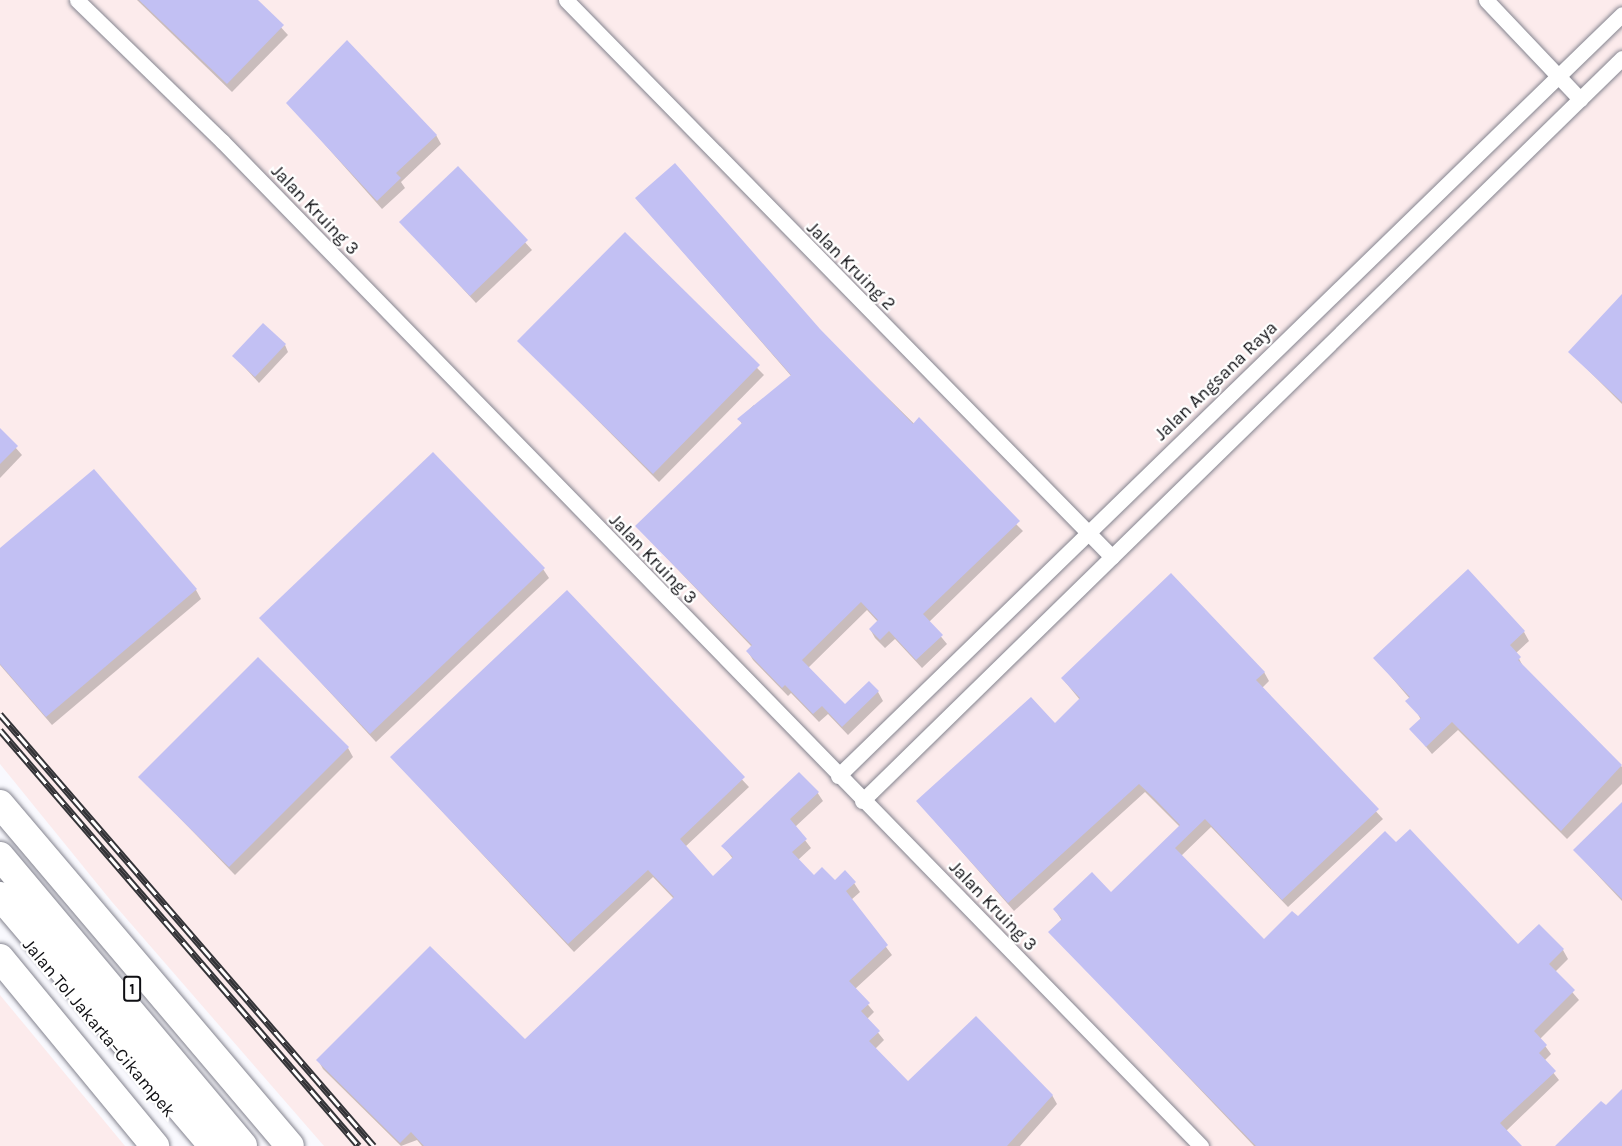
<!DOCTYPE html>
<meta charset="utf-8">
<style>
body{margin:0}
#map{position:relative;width:1622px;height:1146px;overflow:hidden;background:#f9f9fe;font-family:Karla,sans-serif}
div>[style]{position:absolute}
.industrial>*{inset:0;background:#fcebec}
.shadow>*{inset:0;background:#0003}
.building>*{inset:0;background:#c2c0f3}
.roads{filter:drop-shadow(0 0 2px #84848f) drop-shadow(0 0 2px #84848f)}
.minor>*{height:15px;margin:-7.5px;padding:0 7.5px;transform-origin:7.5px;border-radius:7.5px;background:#fff}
.motorway>*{height:28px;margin:-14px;padding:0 14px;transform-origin:14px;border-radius:14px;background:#fff}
.rail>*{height:7px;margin-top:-3.5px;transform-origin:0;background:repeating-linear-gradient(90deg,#fff 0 14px,#343438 0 28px);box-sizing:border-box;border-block:2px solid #343438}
span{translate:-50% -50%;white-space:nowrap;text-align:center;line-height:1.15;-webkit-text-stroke:4.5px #fff;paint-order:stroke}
.shield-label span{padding:2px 4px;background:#fff;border:2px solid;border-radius:4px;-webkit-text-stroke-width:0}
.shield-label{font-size:16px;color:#0f0f13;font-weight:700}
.street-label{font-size:18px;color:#0f0f13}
</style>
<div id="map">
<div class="industrial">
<i style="clip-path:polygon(0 0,1622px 0,1622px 1146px,324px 1146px,112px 902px,0 764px)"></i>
<i style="clip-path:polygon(0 995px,125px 1146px,0 1146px)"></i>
</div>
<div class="shadow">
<i style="clip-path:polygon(137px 0,256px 0,288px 35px,232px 92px)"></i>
<i style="clip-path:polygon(288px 103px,436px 135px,441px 144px,401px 182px,405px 188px,382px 209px)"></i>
<i style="clip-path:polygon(458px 168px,532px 250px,476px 303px,401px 222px)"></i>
<i style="clip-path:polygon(637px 199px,819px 330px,1023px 531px,929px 622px,947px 644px,922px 668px,895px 639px,885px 648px,875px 638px,870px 629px,878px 622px,867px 610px,808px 668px,845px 706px,869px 683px,878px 692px,883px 701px,848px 735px,828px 714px,819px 722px,791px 693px,788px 696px,753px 660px,748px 652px,752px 647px,637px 527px,742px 424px,739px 419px,754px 405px,758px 409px,792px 377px)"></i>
<i style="clip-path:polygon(625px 234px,764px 375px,659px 482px,519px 341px)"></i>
<i style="clip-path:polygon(1622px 297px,1622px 404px,1570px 352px)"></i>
<i style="clip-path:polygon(285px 345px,288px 352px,259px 383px,234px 356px)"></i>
<i style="clip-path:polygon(0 430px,22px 455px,0 478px)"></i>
<i style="clip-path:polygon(0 550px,196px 590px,201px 599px,52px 725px,0 665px)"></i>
<i style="clip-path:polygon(543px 569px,549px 578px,376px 742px,261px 618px)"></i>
<i style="clip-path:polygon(567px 592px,749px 787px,685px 847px,713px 878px,733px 859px,723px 846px,817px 792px,823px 801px,795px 827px,811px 848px,798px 860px,814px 877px,854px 883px,860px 892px,851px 900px,892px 955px,855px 989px,874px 1012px,867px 1019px,884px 1040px,875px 1049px,908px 1083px,1052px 1095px,1057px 1104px,1020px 1146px,422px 1146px,417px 1140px,401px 1146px,323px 1069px,318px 1060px,525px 1041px,674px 899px,653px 877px,574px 952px,392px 758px)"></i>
<i style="clip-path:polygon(1524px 632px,1529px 641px,1516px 653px,1524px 668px,1622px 767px,1622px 784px,1567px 839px,1458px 730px,1432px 754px,1411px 729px,1421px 720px,1410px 699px,1375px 658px)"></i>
<i style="clip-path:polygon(1264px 672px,1269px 681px,1262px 688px,1383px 819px,1288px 907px,1211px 827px,1181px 856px,1264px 941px,1298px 918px,1563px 950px,1568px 959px,1555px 972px,1579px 1000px,1540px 1039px,1551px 1054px,1544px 1061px,1559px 1080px,1506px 1131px,1520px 1146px,1254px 1146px,1050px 932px,1062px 921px,1055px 910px,1111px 894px,1180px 827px,1145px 792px,1014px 911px,918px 802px,1054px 725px,1080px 700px,1062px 678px)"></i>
<i style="clip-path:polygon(348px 748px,353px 757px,235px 875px,140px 777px)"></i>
<i style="clip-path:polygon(1622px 804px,1622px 901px,1575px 851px)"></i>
</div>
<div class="building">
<i style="clip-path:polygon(139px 0,258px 0,284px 25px,227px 84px)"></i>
<i style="clip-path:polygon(347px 40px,437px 135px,396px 173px,401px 178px,377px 201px,286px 103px)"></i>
<i style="clip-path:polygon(675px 163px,820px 329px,913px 424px,919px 417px,1020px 521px,923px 614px,943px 635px,916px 660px,889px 631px,880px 640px,869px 629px,878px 620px,861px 602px,802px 660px,845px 704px,869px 681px,879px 691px,842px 727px,822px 706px,813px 714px,785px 685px,782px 688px,746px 651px,752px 645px,635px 526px,742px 423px,737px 419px,791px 375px,635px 198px)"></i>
<i style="clip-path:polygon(458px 166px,528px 240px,470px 296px,399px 222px)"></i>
<i style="clip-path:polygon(625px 232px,760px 365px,653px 474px,517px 341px)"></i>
<i style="clip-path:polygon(1622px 294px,1622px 402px,1568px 352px)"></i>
<i style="clip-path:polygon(263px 323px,286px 344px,255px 377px,232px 356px)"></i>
<i style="clip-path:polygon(0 428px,18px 446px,0 464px)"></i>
<i style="clip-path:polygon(433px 452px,545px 568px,370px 734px,259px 618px)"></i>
<i style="clip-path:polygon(94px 469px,197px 589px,46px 717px,0 664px,0 548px)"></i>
<i style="clip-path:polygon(1468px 569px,1525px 631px,1510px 645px,1521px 657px,1518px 660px,1622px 765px,1561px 831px,1452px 722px,1426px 747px,1409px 729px,1421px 718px,1405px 701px,1410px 697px,1373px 658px)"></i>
<i style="clip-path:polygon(1171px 573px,1265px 672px,1256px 680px,1379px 809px,1282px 900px,1205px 819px,1175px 848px,1264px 939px,1292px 911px,1298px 916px,1385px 831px,1396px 842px,1410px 829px,1518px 944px,1539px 924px,1564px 949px,1549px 964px,1575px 990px,1534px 1031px,1547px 1045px,1539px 1053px,1556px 1071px,1500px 1123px,1522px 1146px,1256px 1146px,1048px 932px,1062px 919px,1053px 909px,1092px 872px,1111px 892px,1180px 825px,1154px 798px,1139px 784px,1008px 903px,916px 801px,1031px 697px,1055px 723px,1080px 698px,1061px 678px)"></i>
<i style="clip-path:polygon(567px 590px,745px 777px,680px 839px,713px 876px,733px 857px,721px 846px,799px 772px,819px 792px,790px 819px,807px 839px,792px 852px,814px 875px,822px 867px,835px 880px,845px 870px,856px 882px,846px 891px,888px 945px,849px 981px,870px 1003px,861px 1011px,880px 1031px,869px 1041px,908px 1081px,976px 1016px,1053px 1095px,1007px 1146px,424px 1146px,411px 1132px,400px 1143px,316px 1060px,430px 946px,525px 1039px,674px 897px,648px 870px,568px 944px,390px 757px)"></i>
<i style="clip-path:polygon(258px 657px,349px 747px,229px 867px,138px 777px)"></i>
<i style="clip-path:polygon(1622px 802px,1622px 899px,1573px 850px)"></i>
<i style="clip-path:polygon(1622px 1089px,1622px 1146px,1555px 1146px,1601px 1101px,1606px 1105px)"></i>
</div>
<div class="roads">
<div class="minor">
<i style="left:77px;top:0;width:202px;rotate:44.2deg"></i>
<i style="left:222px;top:141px;width:1403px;rotate:45.75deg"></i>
<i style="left:566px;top:0;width:780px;rotate:45.57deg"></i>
<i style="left:1486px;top:0;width:137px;rotate:46.5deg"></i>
<i style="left:838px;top:776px;width:1093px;rotate:-44.18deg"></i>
<i style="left:862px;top:801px;width:1063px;rotate:-44.35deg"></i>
</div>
<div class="motorway">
<i style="left:0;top:804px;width:448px;rotate:49.7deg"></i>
<i style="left:0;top:856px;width:378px;rotate:50deg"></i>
<i style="left:0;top:896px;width:328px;rotate:49.6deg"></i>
<i style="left:0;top:958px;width:244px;rotate:50.5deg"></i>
</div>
</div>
<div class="rail">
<i style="left:0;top:714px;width:571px;rotate:49.12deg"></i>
<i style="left:0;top:730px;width:549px;rotate:49.21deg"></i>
</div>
<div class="shield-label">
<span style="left:132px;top:989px">1</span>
</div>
<div class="street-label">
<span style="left:315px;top:210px;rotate:46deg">Jalan Kruing 3</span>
<span style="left:851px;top:266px;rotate:45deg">Jalan Kruing 2</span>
<span style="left:1216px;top:381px;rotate:-44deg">Jalan Angsana Raya</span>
<span style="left:653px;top:559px;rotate:46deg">Jalan Kruing 3</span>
<span style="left:993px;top:906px;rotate:46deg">Jalan Kruing 3</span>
<span style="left:99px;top:1028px;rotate:50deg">Jalan Tol Jakarta–Cikampek</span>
</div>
</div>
